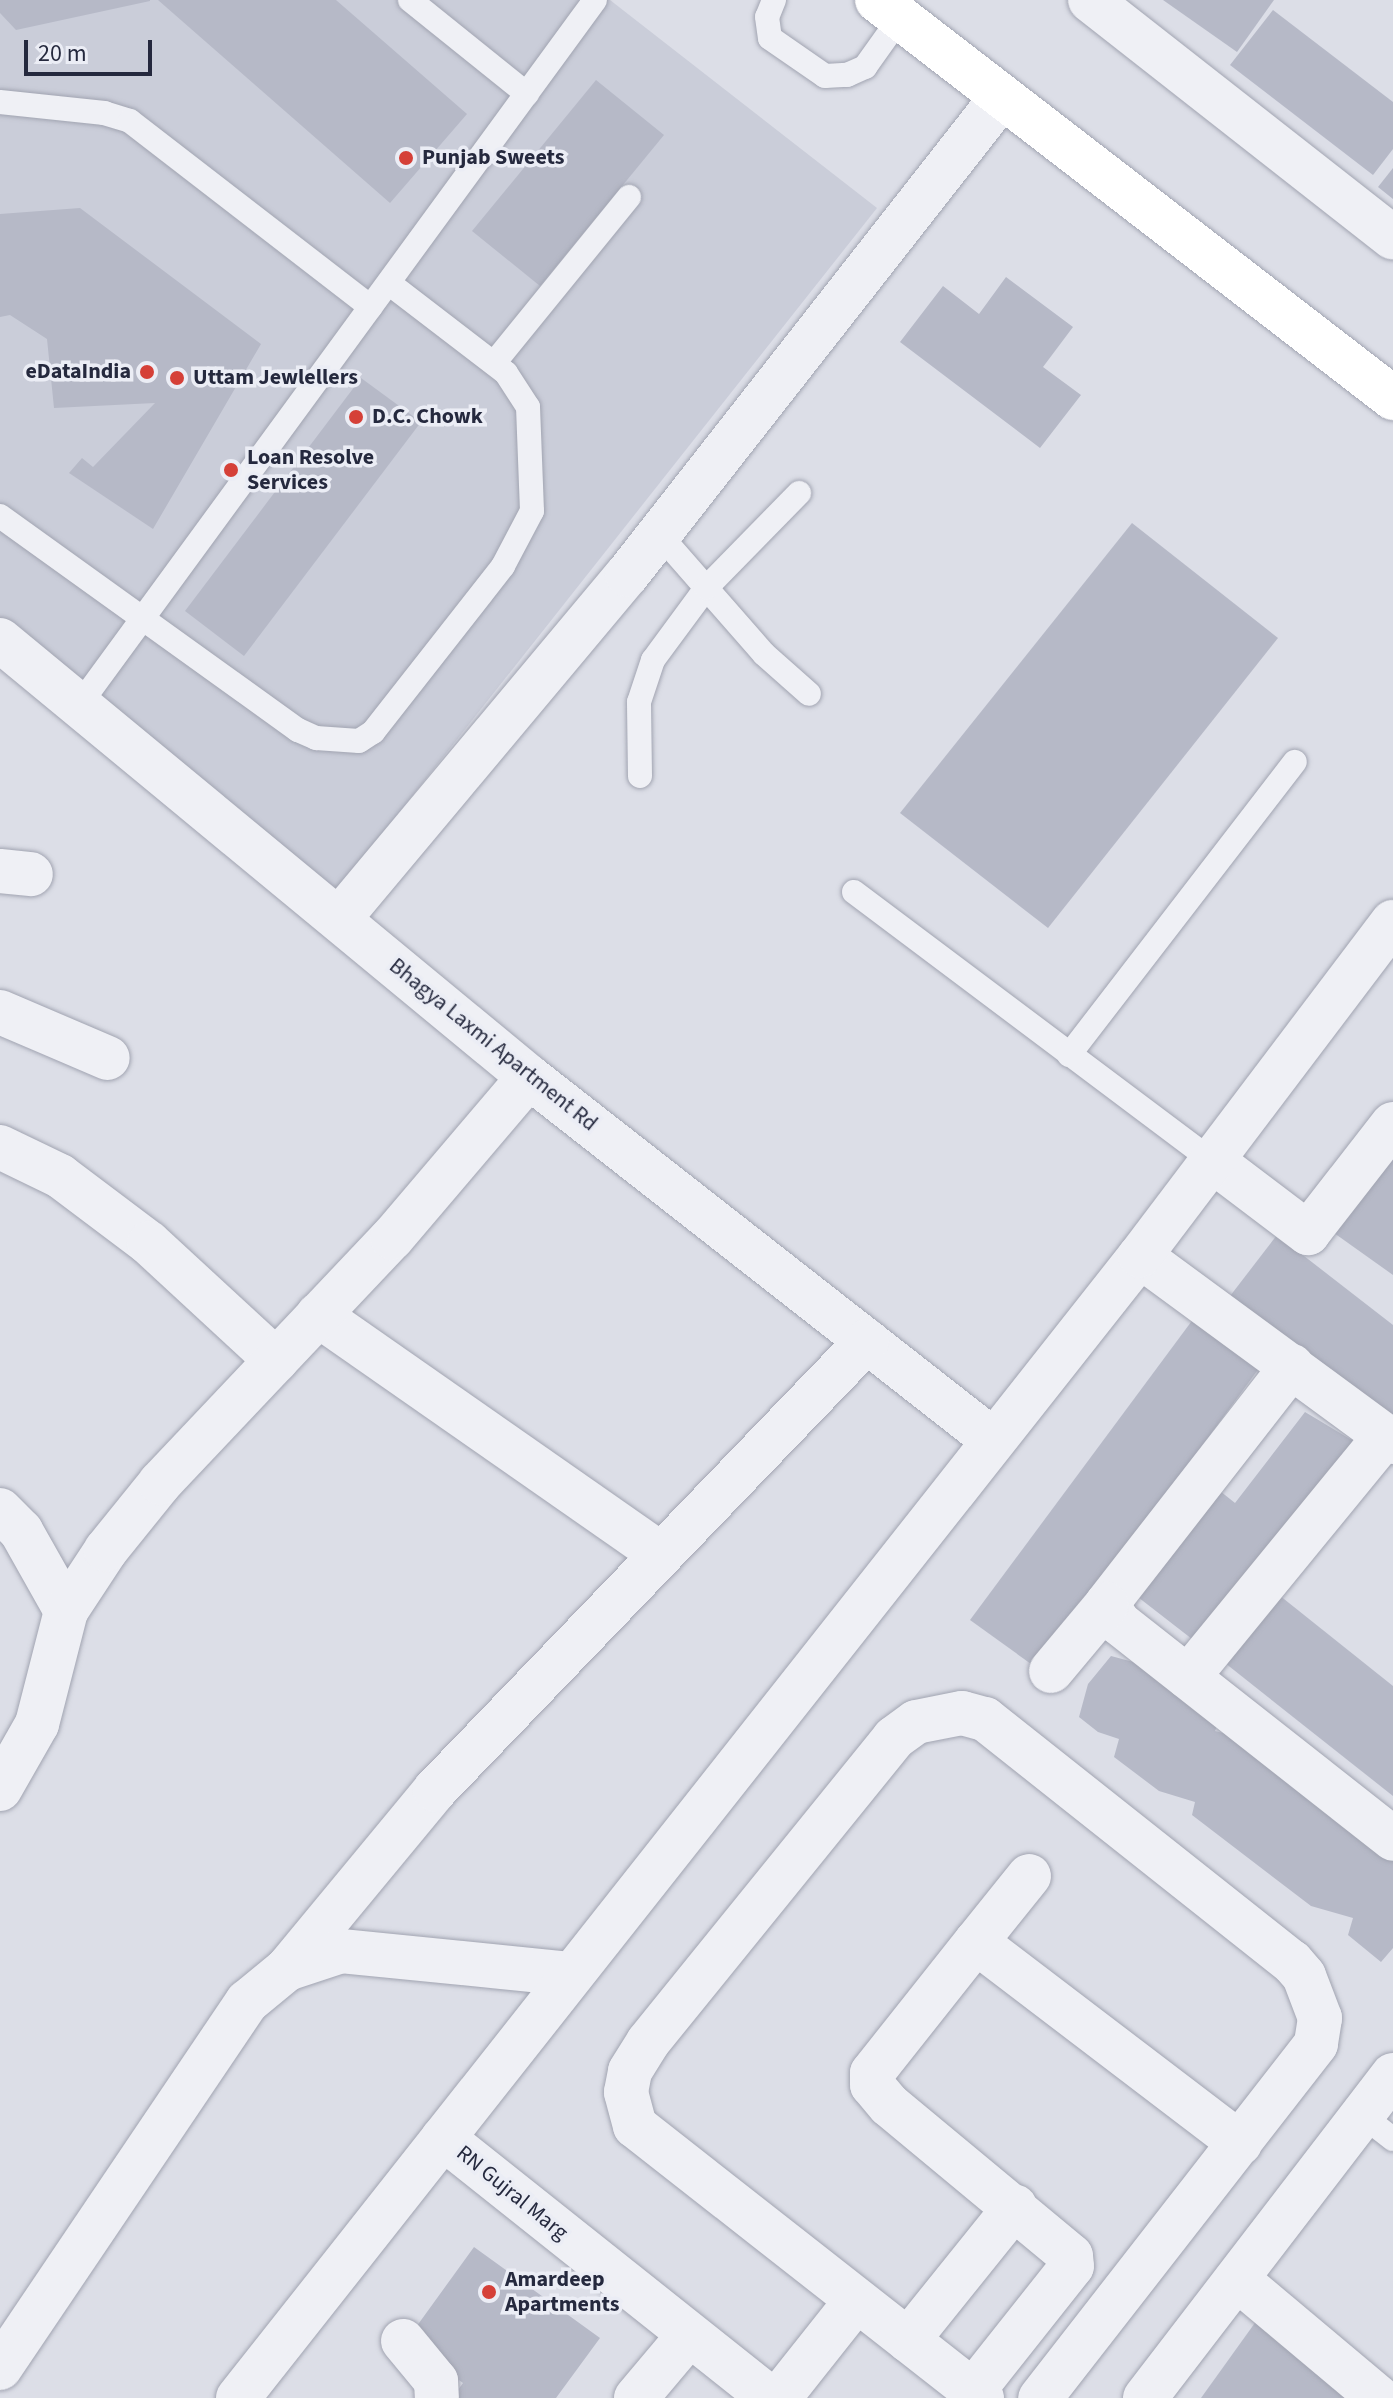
<!DOCTYPE html>
<style>
body{margin:0}
#map{position:relative;width:1393px;height:2398px;overflow:hidden;background:#dcdee7;font-family:"Source Sans 3",sans-serif}
div>[style]{position:absolute}
.built>*{inset:0;background:#cacdd9}
.building>*{inset:0;background:#b6b9c7}
.roads{filter:drop-shadow(0 0 2px #a1a4b1) drop-shadow(0 0 2px #a1a4b1)}
.lane>*{height:24px;margin:-12px;padding:0 12px;transform-origin:12px;border-radius:12px;background:#eff0f5}
.street>*{height:44px;margin:-22px;padding:0 22px;transform-origin:22px;border-radius:22px;background:#eff0f5}
.secondary>*{height:44px;margin:-22px;padding:0 22px;transform-origin:22px;border-radius:22px;background:#fff}
.dots>*{width:22px;height:22px;translate:-50% -50%;box-sizing:border-box;border:4px solid #ebedf5;border-radius:50%}
span{translate:-50% -50%;white-space:nowrap;text-align:center;line-height:1.15;-webkit-text-stroke:7px #ebedf5;paint-order:stroke}
.poi-label{font-size:22px;color:#25293e;font-weight:700}
.left{translate:0 -50%;text-align:left}
.right{translate:-100% -50%;text-align:right}
.street-label{font-size:22px;color:#25293e}
.scale{position:absolute;left:24px;top:40px;width:128px;height:36px;box-sizing:border-box;border:4px solid #25293e;border-top:0;padding-left:10px;font-size:24px;line-height:28px;white-space:nowrap;color:#25293e;-webkit-text-stroke:6px #ebedf5;paint-order:stroke}
</style>
<div id="map">
<div class="built">
<i style="clip-path:polygon(0 0,610px 0,877px 208px,338px 890px,0 626px)"></i>
</div>
<div class="building">
<i style="clip-path:polygon(0 0,150px 0,150px 1px,16px 30px,0 13px)"></i>
<i style="clip-path:polygon(158px 0,336px 0,467px 114px,390px 203px)"></i>
<i style="clip-path:polygon(1163px 0,1274px 0,1237px 52px)"></i>
<i style="clip-path:polygon(1273px 10px,1393px 102px,1393px 149px,1373px 175px,1230px 65px)"></i>
<i style="clip-path:polygon(596px 80px,664px 135px,540px 286px,472px 231px)"></i>
<i style="clip-path:polygon(1393px 168px,1393px 199px,1378px 187px)"></i>
<i style="clip-path:polygon(80px 208px,261px 344px,153px 529px,69px 473px,82px 458px,93px 467px,155px 403px,54px 408px,47px 339px,10px 315px,0 317px,0 214px)"></i>
<i style="clip-path:polygon(1006px 277px,1073px 327px,1043px 367px,1081px 395px,1040px 448px,900px 342px,943px 286px,979px 314px)"></i>
<i style="clip-path:polygon(361px 378px,421px 422px,244px 656px,185px 611px)"></i>
<i style="clip-path:polygon(1132px 523px,1278px 638px,1048px 928px,900px 813px)"></i>
<i style="clip-path:polygon(1393px 1138px,1393px 1275px,1327px 1228px)"></i>
<i style="clip-path:polygon(1277px 1235px,1393px 1325px,1393px 1429px,1227px 1300px)"></i>
<i style="clip-path:polygon(1194px 1318px,1260px 1367px,1038px 1669px,970px 1620px)"></i>
<i style="clip-path:polygon(1305px 1412px,1360px 1445px,1201px 1646px,1134px 1594px,1215px 1487px,1235px 1503px)"></i>
<i style="clip-path:polygon(1279px 1595px,1393px 1686px,1393px 1796px,1225px 1663px)"></i>
<i style="clip-path:polygon(1111px 1656px,1148px 1666px,1219px 1721px,1215px 1731px,1239px 1737px,1393px 1857px,1393px 1948px,1381px 1962px,1348px 1935px,1353px 1918px,1311px 1906px,1192px 1815px,1195px 1802px,1159px 1791px,1114px 1757px,1119px 1739px,1098px 1732px,1079px 1717px,1088px 1684px)"></i>
<i style="clip-path:polygon(474px 2247px,600px 2338px,556px 2398px,452px 2398px,463px 2383px,406px 2341px)"></i>
<i style="clip-path:polygon(1257px 2320px,1367px 2398px,1201px 2398px)"></i>
</div>
<div class="roads">
<div class="lane">
<i style="left:410px;top:0;width:150px;rotate:38.8deg"></i>
<i style="left:774px;top:0;width:18px;rotate:112deg"></i>
<i style="left:767px;top:17px;width:21px;rotate:82deg"></i>
<i style="left:770px;top:38px;width:67px;rotate:34.6deg"></i>
<i style="left:825px;top:76px;width:22px;rotate:-3deg"></i>
<i style="left:847px;top:75px;width:20px;rotate:-24deg"></i>
<i style="left:865px;top:67px;width:60px;rotate:-54.5deg"></i>
<i style="left:0;top:102px;width:105px;rotate:6deg"></i>
<i style="left:104px;top:113px;width:27px;rotate:17deg"></i>
<i style="left:130px;top:121px;width:304px;rotate:37.7deg"></i>
<i style="left:494px;top:363px;width:214px;rotate:-50.9deg"></i>
<i style="left:0;top:516px;width:367px;rotate:35.7deg"></i>
<i style="left:298px;top:730px;width:20px;rotate:24deg"></i>
<i style="left:316px;top:738px;width:43px;rotate:4deg"></i>
<i style="left:359px;top:741px;width:17px;rotate:-33deg"></i>
<i style="left:373px;top:732px;width:211px;rotate:-51.9deg"></i>
<i style="left:503px;top:566px;width:62px;rotate:-62.2deg"></i>
<i style="left:532px;top:511px;width:104px;rotate:-92.2deg"></i>
<i style="left:528px;top:407px;width:40px;rotate:-122.9deg"></i>
<i style="left:506px;top:373px;width:146px;rotate:-142.5deg"></i>
<i style="left:659px;top:534px;width:159px;rotate:48.8deg"></i>
<i style="left:764px;top:654px;width:60px;rotate:41.6deg"></i>
<i style="left:80px;top:704px;width:872px;rotate:-53.81deg"></i>
<i style="left:640px;top:776px;width:74px;rotate:-90.8deg"></i>
<i style="left:639px;top:702px;width:44px;rotate:-71.6deg"></i>
<i style="left:653px;top:660px;width:89px;rotate:-53.6deg"></i>
<i style="left:706px;top:588px;width:133px;rotate:-45.6deg"></i>
<i style="left:854px;top:892px;width:450px;rotate:36.9deg"></i>
<i style="left:1069px;top:1055px;width:370px;rotate:-52.4deg"></i>
<i style="left:1362px;top:2115px;width:39px;rotate:38deg"></i>
</div>
<div class="street">
<i style="left:1090px;top:0;width:385px;rotate:38.1deg"></i>
<i style="left:0;top:640px;width:686px;rotate:39.56deg"></i>
<i style="left:529px;top:1077px;width:589px;rotate:38.04deg"></i>
<i style="left:0;top:871px;width:31px;rotate:6deg"></i>
<i style="left:339px;top:919px;width:449px;rotate:-50.1deg"></i>
<i style="left:627px;top:575px;width:606px;rotate:-51.9deg"></i>
<i style="left:0;top:1012px;width:117px;rotate:23.1deg"></i>
<i style="left:0;top:1147px;width:67px;rotate:25.8deg"></i>
<i style="left:60px;top:1176px;width:111px;rotate:37deg"></i>
<i style="left:149px;top:1243px;width:173px;rotate:42.7deg"></i>
<i style="left:1214px;top:1162px;width:118px;rotate:37.1deg"></i>
<i style="left:1308px;top:1233px;width:138px;rotate:-52.1deg"></i>
<i style="left:1140px;top:1256px;width:314px;rotate:36.3deg"></i>
<i style="left:318px;top:1315px;width:417px;rotate:34.9deg"></i>
<i style="left:1292px;top:1366px;width:301px;rotate:127.9deg"></i>
<i style="left:1107px;top:1604px;width:22px;rotate:58deg"></i>
<i style="left:1119px;top:1623px;width:349px;rotate:38.2deg"></i>
<i style="left:0;top:1510px;width:30px;rotate:45deg"></i>
<i style="left:21px;top:1531px;width:92px;rotate:60.6deg"></i>
<i style="left:1051px;top:1671px;width:87px;rotate:-50.1deg"></i>
<i style="left:1188px;top:1677px;width:311px;rotate:-50.7deg"></i>
<i style="left:0;top:1789px;width:75px;rotate:-60.4deg"></i>
<i style="left:37px;top:1724px;width:117px;rotate:-75.6deg"></i>
<i style="left:66px;top:1611px;width:73px;rotate:-56.7deg"></i>
<i style="left:106px;top:1550px;width:86px;rotate:-51.1deg"></i>
<i style="left:160px;top:1483px;width:337px;rotate:-46.6deg"></i>
<i style="left:392px;top:1238px;width:211px;rotate:-49.6deg"></i>
<i style="left:1029px;top:1876px;width:85px;rotate:128.8deg"></i>
<i style="left:976px;top:1942px;width:332px;rotate:37.3deg"></i>
<i style="left:287px;top:1969px;width:232px;rotate:-50.4deg"></i>
<i style="left:435px;top:1790px;width:623px;rotate:-46.11deg"></i>
<i style="left:443px;top:2138px;width:418px;rotate:38.5deg"></i>
<i style="left:1237px;top:2279px;width:185px;rotate:40deg"></i>
<i style="left:908px;top:2340px;width:171px;rotate:-51.2deg"></i>
<i style="left:403px;top:2341px;width:52px;rotate:50.5deg"></i>
<i style="left:436px;top:2381px;width:17px;rotate:87deg"></i>
<i style="left:0;top:2368px;width:442px;rotate:-56deg"></i>
<i style="left:247px;top:2002px;width:52px;rotate:-39.5deg"></i>
<i style="left:287px;top:1969px;width:57px;rotate:-18.4deg"></i>
<i style="left:341px;top:1951px;width:232px;rotate:5.7deg"></i>
<i style="left:973px;top:2391px;width:159px;rotate:-51.6deg"></i>
<i style="left:1072px;top:2266px;width:10px;rotate:-96deg"></i>
<i style="left:1071px;top:2256px;width:236px;rotate:-140.3deg"></i>
<i style="left:889px;top:2105px;width:26px;rotate:-130deg"></i>
<i style="left:872px;top:2085px;width:12px;rotate:-90deg"></i>
<i style="left:872px;top:2073px;width:167px;rotate:-51.6deg"></i>
<i style="left:238px;top:2398px;width:1455px;rotate:-51.7deg"></i>
<i style="left:1140px;top:1256px;width:419px;rotate:-52.9deg"></i>
<i style="left:636px;top:2398px;width:82px;rotate:-49.9deg"></i>
<i style="left:779px;top:2398px;width:124px;rotate:-51.6deg"></i>
<i style="left:982px;top:2398px;width:441px;rotate:-141.9deg"></i>
<i style="left:635px;top:2126px;width:35px;rotate:-105deg"></i>
<i style="left:626px;top:2092px;width:21px;rotate:-79deg"></i>
<i style="left:630px;top:2071px;width:34px;rotate:-58deg"></i>
<i style="left:648px;top:2042px;width:391px;rotate:-51deg"></i>
<i style="left:894px;top:1738px;width:27px;rotate:-36deg"></i>
<i style="left:916px;top:1722px;width:47px;rotate:-11.1deg"></i>
<i style="left:962px;top:1713px;width:24px;rotate:15deg"></i>
<i style="left:985px;top:1719px;width:392px;rotate:38.4deg"></i>
<i style="left:1292px;top:1962px;width:18px;rotate:49deg"></i>
<i style="left:1304px;top:1976px;width:45px;rotate:69.1deg"></i>
<i style="left:1320px;top:2018px;width:26px;rotate:99deg"></i>
<i style="left:1316px;top:2044px;width:449px;rotate:127.9deg"></i>
<i style="left:1145px;top:2398px;width:407px;rotate:-52.5deg"></i>
</div>
<div class="secondary">
<i style="left:877px;top:0;width:652px;rotate:37.64deg"></i>
</div>
</div>
<div class="dots">
<i style="left:406px;top:158px;background:#d54038"></i>
<i style="left:147px;top:372px;background:#d54038"></i>
<i style="left:177px;top:378px;background:#d54038"></i>
<i style="left:356px;top:417px;background:#d54038"></i>
<i style="left:231px;top:470px;background:#d54038"></i>
<i style="left:489px;top:2292px;background:#d54038"></i>
</div>
<div class="poi-label">
<span class="left" style="left:422px;top:158px">Punjab Sweets</span>
<span class="right" style="left:131px;top:372px">eDataIndia</span>
<span class="left" style="left:193px;top:378px">Uttam Jewlellers</span>
<span class="left" style="left:372px;top:417px">D.C. Chowk</span>
<span class="left" style="left:247px;top:470px">Loan Resolve<br>Services</span>
<span class="left" style="left:505px;top:2292px">Amardeep<br>Apartments</span>
</div>
<div class="street-label">
<span style="left:493px;top:1045px;rotate:39deg">Bhagya Laxmi Apartment Rd</span>
<span style="left:512px;top:2193px;rotate:39deg">RN Gujral Marg</span>
</div>
<div class="scale">20 m</div>
</div>
